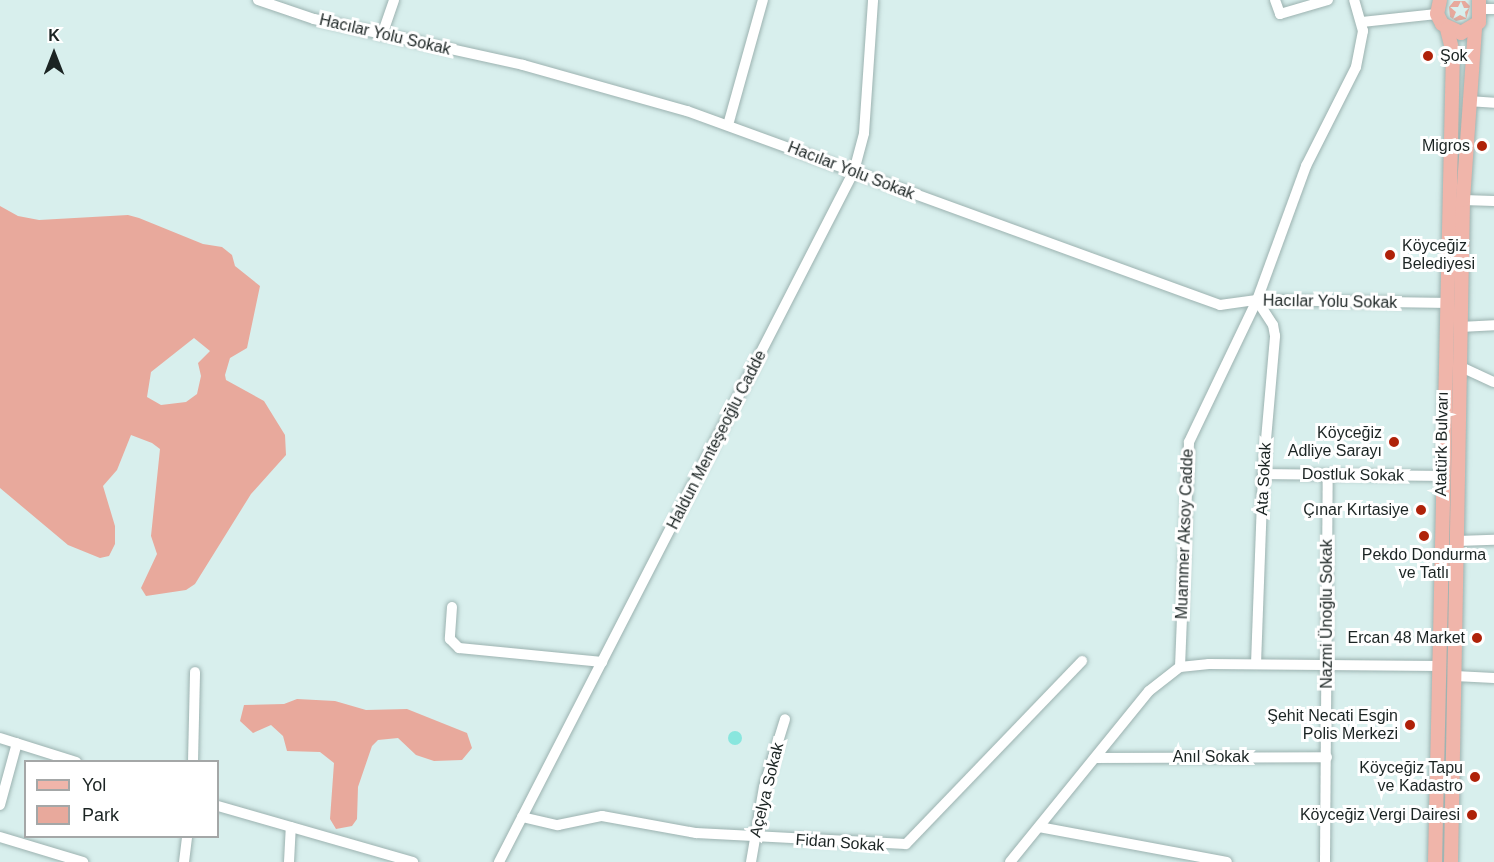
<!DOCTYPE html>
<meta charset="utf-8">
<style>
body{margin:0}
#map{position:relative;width:1494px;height:862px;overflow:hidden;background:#d8efed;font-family:Arial,sans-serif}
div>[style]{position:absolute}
.green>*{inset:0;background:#e8a99c}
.water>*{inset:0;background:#89e6de}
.round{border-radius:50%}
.roads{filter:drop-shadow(0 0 2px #9cb2b0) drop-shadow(0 0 2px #9cb2b0)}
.minor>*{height:10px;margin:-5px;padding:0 5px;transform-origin:5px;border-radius:5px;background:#fff}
.major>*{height:14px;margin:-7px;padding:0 7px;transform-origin:7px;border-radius:7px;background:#f0b5aa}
.dots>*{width:16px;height:16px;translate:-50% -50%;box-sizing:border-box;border:3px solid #fff;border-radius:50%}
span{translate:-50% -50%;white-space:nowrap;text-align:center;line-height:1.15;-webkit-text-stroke:6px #fff;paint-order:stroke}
.street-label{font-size:16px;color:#1b2423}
.poi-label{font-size:16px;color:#1b2423}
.left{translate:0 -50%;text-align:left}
.right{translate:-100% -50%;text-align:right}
.legend{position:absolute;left:24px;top:760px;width:195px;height:78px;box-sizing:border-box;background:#fff;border:2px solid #a4a7a7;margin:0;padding:8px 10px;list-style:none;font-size:18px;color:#1b2423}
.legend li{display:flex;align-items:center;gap:12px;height:30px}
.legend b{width:30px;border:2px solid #a4a7a7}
.north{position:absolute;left:24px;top:24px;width:60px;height:60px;-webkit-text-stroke:4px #fff;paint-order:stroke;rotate:0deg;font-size:16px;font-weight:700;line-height:24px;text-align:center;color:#1b2423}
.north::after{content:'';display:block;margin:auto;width:21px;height:27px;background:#1b2423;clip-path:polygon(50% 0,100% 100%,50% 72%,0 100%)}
</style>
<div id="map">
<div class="green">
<i style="clip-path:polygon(evenodd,1454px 1px,1465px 1px,1470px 6px,1466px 19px,1456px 21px,1450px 17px,1449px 7px,1454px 1px,1461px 1px,1464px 8px,1469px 8px,1465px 12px,1466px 18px,1460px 15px,1453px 19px,1456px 12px,1450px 7px,1458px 7px,1461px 1px)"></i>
<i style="clip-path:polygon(evenodd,0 206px,18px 216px,39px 220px,128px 215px,139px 218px,203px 244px,222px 247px,232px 255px,235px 266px,260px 286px,247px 348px,230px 358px,225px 375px,226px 380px,264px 401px,285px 435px,286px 455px,251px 494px,195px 584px,186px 590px,146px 596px,141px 588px,157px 554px,151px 536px,160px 449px,152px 443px,131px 435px,117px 470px,103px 486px,115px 526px,115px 544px,109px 556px,100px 558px,68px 545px,0 488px,0 206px,194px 338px,210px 351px,198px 363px,201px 376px,197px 394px,186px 402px,161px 405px,147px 397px,151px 372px,194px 338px)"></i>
<i style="clip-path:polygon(297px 699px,335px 701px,366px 710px,407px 709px,467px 733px,472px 748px,462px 760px,434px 761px,416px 755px,398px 738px,378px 740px,372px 746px,358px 787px,357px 819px,352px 826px,336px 829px,330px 819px,334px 763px,320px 752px,287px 751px,283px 736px,271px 725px,253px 733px,240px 721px,244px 705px,284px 704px)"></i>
</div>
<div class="water">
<i class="round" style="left:728px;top:731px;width:14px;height:14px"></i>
</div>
<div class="roads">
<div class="minor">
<i style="left:258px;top:0;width:59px;rotate:18.7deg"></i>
<i style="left:314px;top:19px;width:214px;rotate:12.4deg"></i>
<i style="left:523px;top:65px;width:170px;rotate:15.7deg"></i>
<i style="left:687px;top:111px;width:567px;rotate:20deg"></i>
<i style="left:1220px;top:305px;width:37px;rotate:-8deg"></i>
<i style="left:1257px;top:300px;width:188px;rotate:0.9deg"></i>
<i style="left:1275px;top:0;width:15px;rotate:70deg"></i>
<i style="left:1280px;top:14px;width:50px;rotate:-16.3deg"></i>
<i style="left:1482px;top:9px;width:12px"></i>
<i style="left:1362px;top:22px;width:75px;rotate:-6.1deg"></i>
<i style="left:382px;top:35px;width:37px;rotate:-71deg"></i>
<i style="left:1468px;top:101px;width:26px;rotate:4deg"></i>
<i style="left:728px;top:125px;width:130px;rotate:-74.4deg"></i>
<i style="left:1463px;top:200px;width:31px;rotate:2deg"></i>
<i style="left:1460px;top:327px;width:34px;rotate:-3deg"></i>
<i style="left:1459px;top:366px;width:38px;rotate:25deg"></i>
<i style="left:1263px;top:474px;width:179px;rotate:0.6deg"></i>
<i style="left:1457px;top:541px;width:37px;rotate:-2deg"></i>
<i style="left:452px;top:607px;width:32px;rotate:94deg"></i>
<i style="left:450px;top:639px;width:13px;rotate:45deg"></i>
<i style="left:459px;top:648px;width:144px;rotate:5.6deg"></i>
<i style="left:1256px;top:664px;width:190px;rotate:-87.9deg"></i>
<i style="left:1263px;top:474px;width:139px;rotate:-85deg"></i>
<i style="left:1275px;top:336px;width:11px;rotate:-100deg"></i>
<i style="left:1273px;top:325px;width:30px;rotate:-123deg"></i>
<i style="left:1180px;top:667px;width:29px;rotate:-6deg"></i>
<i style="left:1209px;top:664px;width:230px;rotate:0.5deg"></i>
<i style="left:1455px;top:676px;width:39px;rotate:3deg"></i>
<i style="left:0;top:738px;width:80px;rotate:17.5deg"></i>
<i style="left:1096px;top:758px;width:231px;rotate:-0.2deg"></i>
<i style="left:193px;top:762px;width:90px;rotate:-88.7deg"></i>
<i style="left:0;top:805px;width:64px;rotate:-74.7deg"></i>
<i style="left:218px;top:806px;width:203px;rotate:16deg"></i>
<i style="left:522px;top:817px;width:37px;rotate:13deg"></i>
<i style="left:558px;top:825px;width:45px;rotate:-11.6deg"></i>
<i style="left:602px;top:816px;width:96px;rotate:10.3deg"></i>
<i style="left:696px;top:833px;width:210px;rotate:3deg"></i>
<i style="left:906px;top:844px;width:254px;rotate:-46.1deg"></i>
<i style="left:1039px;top:827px;width:191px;rotate:10.5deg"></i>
<i style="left:0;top:837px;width:87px;rotate:16.8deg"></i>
<i style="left:184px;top:862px;width:26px;rotate:-83deg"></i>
<i style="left:289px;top:862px;width:35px;rotate:-87deg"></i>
<i style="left:499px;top:862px;width:777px;rotate:-62.81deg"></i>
<i style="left:854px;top:171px;width:39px;rotate:-75deg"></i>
<i style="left:864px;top:133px;width:133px;rotate:-86.1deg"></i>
<i style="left:751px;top:862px;width:76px;rotate:-80.2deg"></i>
<i style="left:764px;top:787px;width:71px;rotate:-72.8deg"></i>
<i style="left:1010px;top:862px;width:220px;rotate:-50.9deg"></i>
<i style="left:1149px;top:691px;width:39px;rotate:-38deg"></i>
<i style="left:1180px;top:667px;width:225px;rotate:-87.7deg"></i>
<i style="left:1189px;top:442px;width:157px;rotate:-64.4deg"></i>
<i style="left:1257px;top:300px;width:143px;rotate:-69.9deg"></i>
<i style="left:1306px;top:166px;width:111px;rotate:-63.2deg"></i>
<i style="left:1356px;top:67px;width:37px;rotate:-79deg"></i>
<i style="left:1363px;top:31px;width:32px;rotate:-106deg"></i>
<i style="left:1325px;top:862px;width:387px;rotate:-89.6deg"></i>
</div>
<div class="major">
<i style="left:1440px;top:0;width:14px;rotate:102deg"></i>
<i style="left:1437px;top:14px;width:11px;rotate:63deg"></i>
<i style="left:1442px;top:24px;width:21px;rotate:25deg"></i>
<i style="left:1461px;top:33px;width:21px;rotate:-31deg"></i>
<i style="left:1479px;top:22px;width:22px;rotate:-90deg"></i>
<i style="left:1435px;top:862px;width:809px;rotate:-88.73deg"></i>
<i style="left:1453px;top:53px;width:25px;rotate:-104deg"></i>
<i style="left:1451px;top:862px;width:662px;rotate:-88.96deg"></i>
<i style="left:1463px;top:200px;width:173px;rotate:-86deg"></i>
</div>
</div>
<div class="dots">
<i style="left:1428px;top:56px;background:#af2209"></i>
<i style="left:1482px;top:146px;background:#af2209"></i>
<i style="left:1390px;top:255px;background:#af2209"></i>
<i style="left:1394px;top:442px;background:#af2209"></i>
<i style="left:1421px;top:510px;background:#af2209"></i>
<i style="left:1424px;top:536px;background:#af2209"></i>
<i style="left:1477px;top:638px;background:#af2209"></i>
<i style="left:1410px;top:725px;background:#af2209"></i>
<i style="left:1475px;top:777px;background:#af2209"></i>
<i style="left:1472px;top:815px;background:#af2209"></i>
</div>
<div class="street-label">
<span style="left:385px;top:35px;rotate:13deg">Hacılar Yolu Sokak</span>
<span style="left:851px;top:171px;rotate:21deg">Hacılar Yolu Sokak</span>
<span style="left:1330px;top:302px;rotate:1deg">Hacılar Yolu Sokak</span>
<span style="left:717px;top:440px;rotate:-63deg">Haldun Menteşeoğlu Cadde</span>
<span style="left:1442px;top:444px;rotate:-89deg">Atatürk Bulvarı</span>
<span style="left:1353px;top:475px;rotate:1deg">Dostluk Sokak</span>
<span style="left:1264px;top:479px;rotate:-87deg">Ata Sokak</span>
<span style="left:1185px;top:534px;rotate:-88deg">Muammer Aksoy Cadde</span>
<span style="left:1327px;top:614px;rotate:-90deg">Nazmi Ünoğlu Sokak</span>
<span style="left:1211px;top:757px">Anıl Sokak</span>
<span style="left:767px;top:790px;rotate:-76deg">Açelya Sokak</span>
<span style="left:840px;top:843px;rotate:4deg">Fidan Sokak</span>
</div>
<div class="poi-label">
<span class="left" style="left:1440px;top:56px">Şok</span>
<span class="right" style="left:1470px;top:146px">Migros</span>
<span class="left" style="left:1402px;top:255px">Köyceğiz<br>Belediyesi</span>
<span class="right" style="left:1382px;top:442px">Köyceğiz<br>Adliye Sarayı</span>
<span class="right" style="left:1409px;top:510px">Çınar Kırtasiye</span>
<span style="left:1424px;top:564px">Pekdo Dondurma<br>ve Tatlı</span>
<span class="right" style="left:1465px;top:638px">Ercan 48 Market</span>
<span class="right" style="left:1398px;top:725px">Şehit Necati Esgin<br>Polis Merkezi</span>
<span class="right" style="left:1463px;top:777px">Köyceğiz Tapu<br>ve Kadastro</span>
<span class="right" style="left:1460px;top:815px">Köyceğiz Vergi Dairesi</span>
</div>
<ul class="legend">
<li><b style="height:8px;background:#f0b5aa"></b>Yol</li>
<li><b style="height:16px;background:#e8a99c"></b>Park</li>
</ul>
<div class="north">K</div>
</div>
